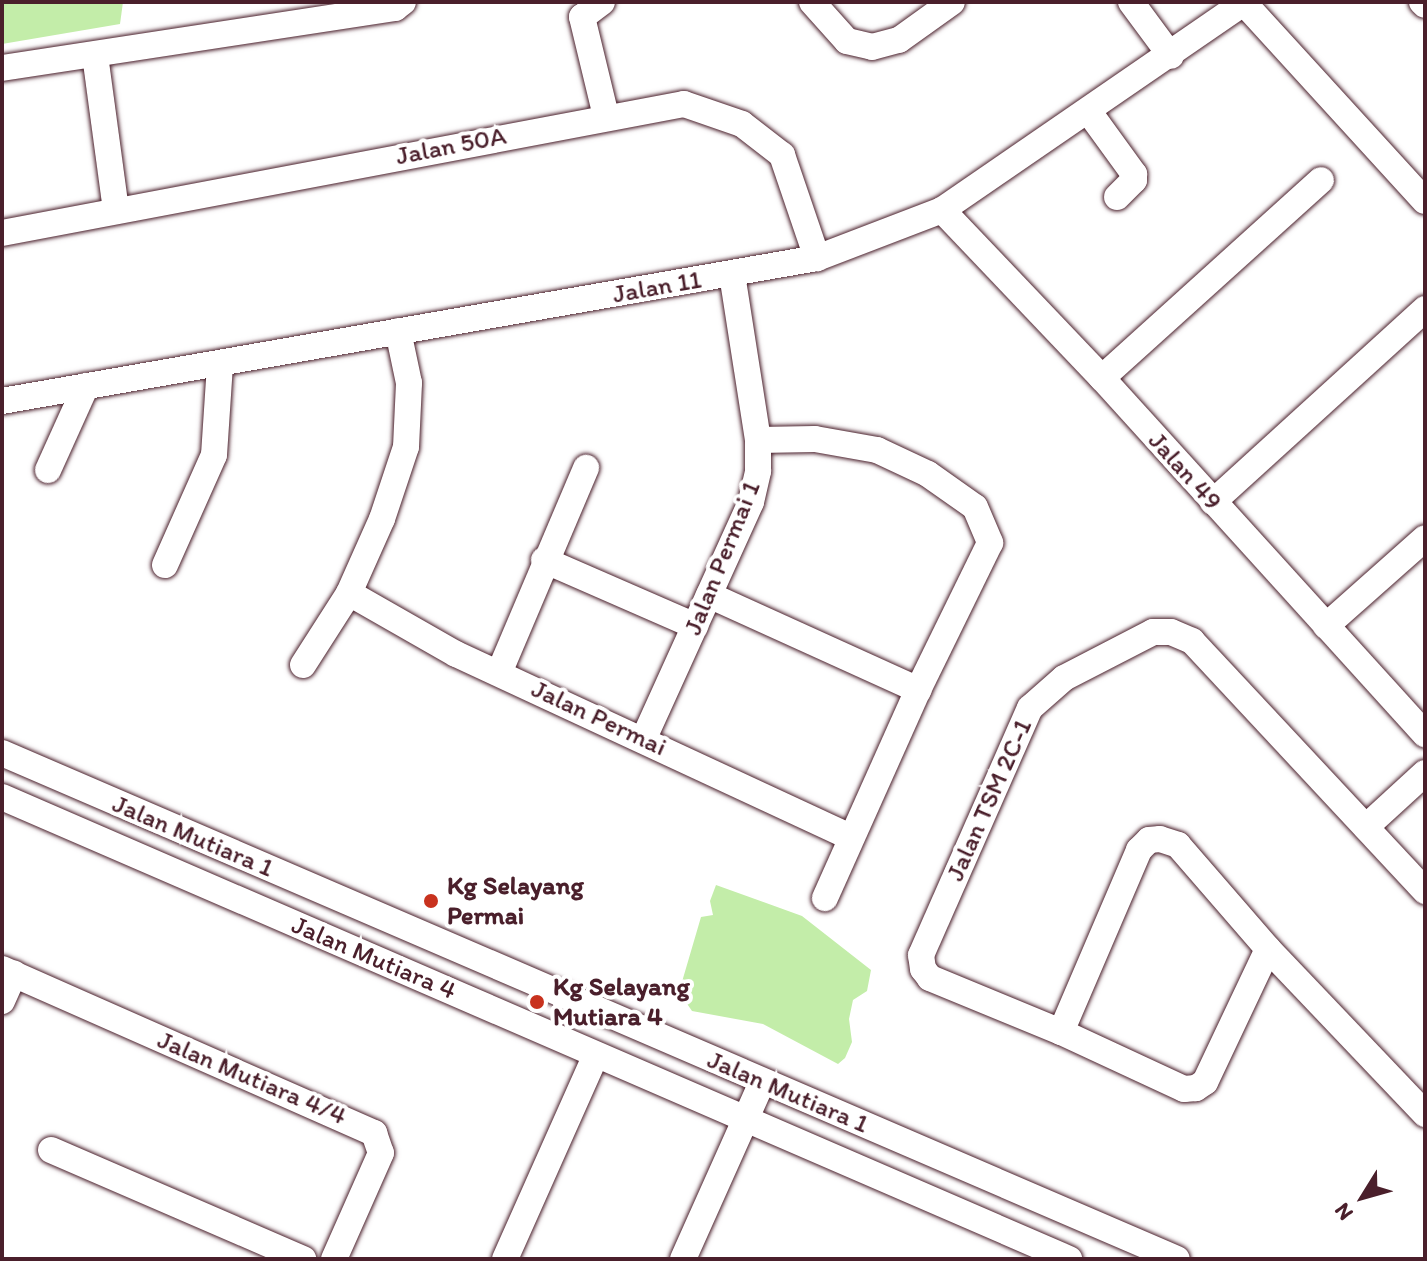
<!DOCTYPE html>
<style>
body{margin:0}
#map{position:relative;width:1427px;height:1261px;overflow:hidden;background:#fff;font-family:Itim,sans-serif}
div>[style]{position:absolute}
.green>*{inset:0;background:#c3eda9}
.roads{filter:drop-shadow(0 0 2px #4a1f2b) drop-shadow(0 0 2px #4a1f2b)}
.minor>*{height:26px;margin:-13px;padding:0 13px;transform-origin:13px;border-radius:13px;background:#fff}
.dots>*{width:22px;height:22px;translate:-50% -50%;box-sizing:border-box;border:4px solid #fff;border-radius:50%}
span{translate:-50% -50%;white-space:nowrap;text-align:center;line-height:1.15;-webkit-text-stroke:8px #fff;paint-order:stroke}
.street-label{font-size:26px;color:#4a1f2b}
.poi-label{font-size:26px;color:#4a1f2b;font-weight:700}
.left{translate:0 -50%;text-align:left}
.frame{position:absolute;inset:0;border:4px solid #4a1f2b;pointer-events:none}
.north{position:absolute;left:1323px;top:1157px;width:80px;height:80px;-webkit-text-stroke:6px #fff;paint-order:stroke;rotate:233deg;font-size:22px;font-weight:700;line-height:32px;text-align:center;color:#4a1f2b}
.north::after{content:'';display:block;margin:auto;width:28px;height:36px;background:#4a1f2b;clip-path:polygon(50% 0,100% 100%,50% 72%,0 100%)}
</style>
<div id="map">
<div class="green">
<i style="clip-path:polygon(2px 2px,123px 2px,120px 24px,2px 44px)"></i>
<i style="clip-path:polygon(716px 885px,802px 916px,871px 970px,867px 991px,853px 1000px,849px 1019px,852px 1042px,845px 1058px,838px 1064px,763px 1024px,692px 1011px,679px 992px,701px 917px,713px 915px,710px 901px)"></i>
</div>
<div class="roads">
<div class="minor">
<i style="left:602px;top:2px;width:25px;rotate:143deg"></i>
<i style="left:582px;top:17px;width:102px;rotate:76.4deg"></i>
<i style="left:812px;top:2px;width:52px;rotate:48.1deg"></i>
<i style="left:847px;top:41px;width:26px;rotate:13deg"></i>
<i style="left:872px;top:47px;width:28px;rotate:-15deg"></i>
<i style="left:899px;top:40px;width:65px;rotate:-35.6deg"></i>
<i style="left:1131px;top:2px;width:67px;rotate:53.5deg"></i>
<i style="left:1422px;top:2px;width:4px;rotate:45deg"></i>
<i style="left:1244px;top:3px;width:268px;rotate:47.6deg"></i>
<i style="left:95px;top:55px;width:157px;rotate:82.3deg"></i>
<i style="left:2px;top:68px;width:398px;rotate:-8.7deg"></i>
<i style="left:395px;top:8px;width:10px;rotate:-37deg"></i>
<i style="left:1089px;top:112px;width:77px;rotate:54deg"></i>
<i style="left:1134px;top:174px;width:6px;rotate:90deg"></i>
<i style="left:1134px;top:180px;width:24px;rotate:135deg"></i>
<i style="left:942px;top:210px;width:232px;rotate:46.4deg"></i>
<i style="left:1102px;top:378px;width:481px;rotate:47.8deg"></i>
<i style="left:2px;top:233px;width:694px;rotate:-10.71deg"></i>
<i style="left:684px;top:104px;width:61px;rotate:19deg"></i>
<i style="left:742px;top:124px;width:51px;rotate:37.8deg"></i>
<i style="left:782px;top:155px;width:109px;rotate:71.2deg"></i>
<i style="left:1102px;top:378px;width:295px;rotate:-42.1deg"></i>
<i style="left:2px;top:401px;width:827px;rotate:-9.95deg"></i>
<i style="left:817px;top:258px;width:134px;rotate:-21deg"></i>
<i style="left:942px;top:210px;width:368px;rotate:-34.5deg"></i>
<i style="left:758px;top:440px;width:57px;rotate:-1deg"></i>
<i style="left:815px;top:439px;width:63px;rotate:10.1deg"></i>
<i style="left:877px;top:450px;width:56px;rotate:25.2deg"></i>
<i style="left:928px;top:474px;width:57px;rotate:35.1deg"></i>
<i style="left:975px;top:507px;width:39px;rotate:67deg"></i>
<i style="left:990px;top:543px;width:164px;rotate:116.1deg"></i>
<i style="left:918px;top:690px;width:228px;rotate:114.1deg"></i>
<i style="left:48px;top:470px;width:92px;rotate:-65.7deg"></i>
<i style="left:1213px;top:502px;width:287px;rotate:-42.3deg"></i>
<i style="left:544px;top:560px;width:165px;rotate:23.6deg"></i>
<i style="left:165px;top:565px;width:120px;rotate:-66deg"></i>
<i style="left:214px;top:455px;width:91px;rotate:-86.2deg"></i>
<i style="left:349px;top:593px;width:123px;rotate:29.7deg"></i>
<i style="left:456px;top:654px;width:435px;rotate:24.9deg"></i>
<i style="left:709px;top:595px;width:230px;rotate:24.4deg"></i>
<i style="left:1326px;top:626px;width:132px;rotate:-41.6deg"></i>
<i style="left:303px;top:665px;width:85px;rotate:-57.4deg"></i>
<i style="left:349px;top:593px;width:81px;rotate:-66deg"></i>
<i style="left:382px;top:519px;width:76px;rotate:-71.6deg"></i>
<i style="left:406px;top:447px;width:64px;rotate:-87.3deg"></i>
<i style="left:409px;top:383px;width:53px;rotate:-101.9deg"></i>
<i style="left:499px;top:673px;width:223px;rotate:-67deg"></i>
<i style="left:644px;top:738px;width:259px;rotate:-65.6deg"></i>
<i style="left:751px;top:502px;width:32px;rotate:-77deg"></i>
<i style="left:758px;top:471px;width:31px;rotate:-90deg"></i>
<i style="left:758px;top:440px;width:168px;rotate:-98.9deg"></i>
<i style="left:2px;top:753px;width:1279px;rotate:23.3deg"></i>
<i style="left:2px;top:797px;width:1163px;rotate:23.41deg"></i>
<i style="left:1366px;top:827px;width:80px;rotate:-42.5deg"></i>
<i style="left:1268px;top:949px;width:147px;rotate:115.3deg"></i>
<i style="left:1205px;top:1082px;width:11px;rotate:146deg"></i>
<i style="left:1196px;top:1088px;width:12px;rotate:175deg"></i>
<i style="left:1184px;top:1089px;width:136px;rotate:-155.1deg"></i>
<i style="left:1061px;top:1032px;width:142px;rotate:-157.6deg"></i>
<i style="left:930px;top:978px;width:11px;rotate:-128deg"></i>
<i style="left:923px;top:969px;width:14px;rotate:-98deg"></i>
<i style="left:921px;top:955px;width:270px;rotate:-66.2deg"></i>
<i style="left:1030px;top:708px;width:45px;rotate:-41.4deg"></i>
<i style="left:1064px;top:678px;width:100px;rotate:-27.3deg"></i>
<i style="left:1153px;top:632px;width:18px"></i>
<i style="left:1171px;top:632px;width:23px;rotate:23deg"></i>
<i style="left:1192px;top:641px;width:342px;rotate:47deg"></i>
<i style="left:2px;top:969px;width:407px;rotate:23.8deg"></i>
<i style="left:374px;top:1133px;width:21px;rotate:71deg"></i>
<i style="left:381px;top:1153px;width:116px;rotate:113.9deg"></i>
<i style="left:2px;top:1001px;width:30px;rotate:-66deg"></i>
<i style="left:1061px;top:1032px;width:198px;rotate:-66.8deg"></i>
<i style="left:1139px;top:850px;width:14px;rotate:-45deg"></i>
<i style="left:1149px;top:840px;width:11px;rotate:-5deg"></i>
<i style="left:1160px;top:839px;width:19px;rotate:18deg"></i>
<i style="left:1178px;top:845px;width:138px;rotate:49.1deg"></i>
<i style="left:1268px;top:949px;width:228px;rotate:46.4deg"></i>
<i style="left:51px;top:1150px;width:275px;rotate:23.4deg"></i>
<i style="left:505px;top:1259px;width:223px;rotate:-66deg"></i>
<i style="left:683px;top:1259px;width:194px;rotate:-65.9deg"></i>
</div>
</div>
<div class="dots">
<i style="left:431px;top:901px;background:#c8321e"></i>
<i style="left:537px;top:1002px;background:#c8321e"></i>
</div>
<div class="street-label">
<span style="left:451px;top:146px;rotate:-11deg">Jalan 50A</span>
<span style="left:657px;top:287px;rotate:-10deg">Jalan 11</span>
<span style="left:1185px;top:471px;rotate:48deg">Jalan 49</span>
<span style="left:722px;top:558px;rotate:-68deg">Jalan Permai 1</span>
<span style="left:599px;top:718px;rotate:25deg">Jalan Permai</span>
<span style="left:989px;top:800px;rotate:-66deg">Jalan TSM 2C-1</span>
<span style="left:193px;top:836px;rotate:23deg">Jalan Mutiara 1</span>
<span style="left:374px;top:958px;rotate:23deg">Jalan Mutiara 4</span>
<span style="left:252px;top:1078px;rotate:23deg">Jalan Mutiara 4/4</span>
<span style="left:788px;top:1092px;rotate:23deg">Jalan Mutiara 1</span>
</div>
<div class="poi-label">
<span class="left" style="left:447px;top:901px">Kg Selayang<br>Permai</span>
<span class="left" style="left:553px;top:1002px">Kg Selayang<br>Mutiara 4</span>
</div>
<div class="frame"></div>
<div class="north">N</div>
</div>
